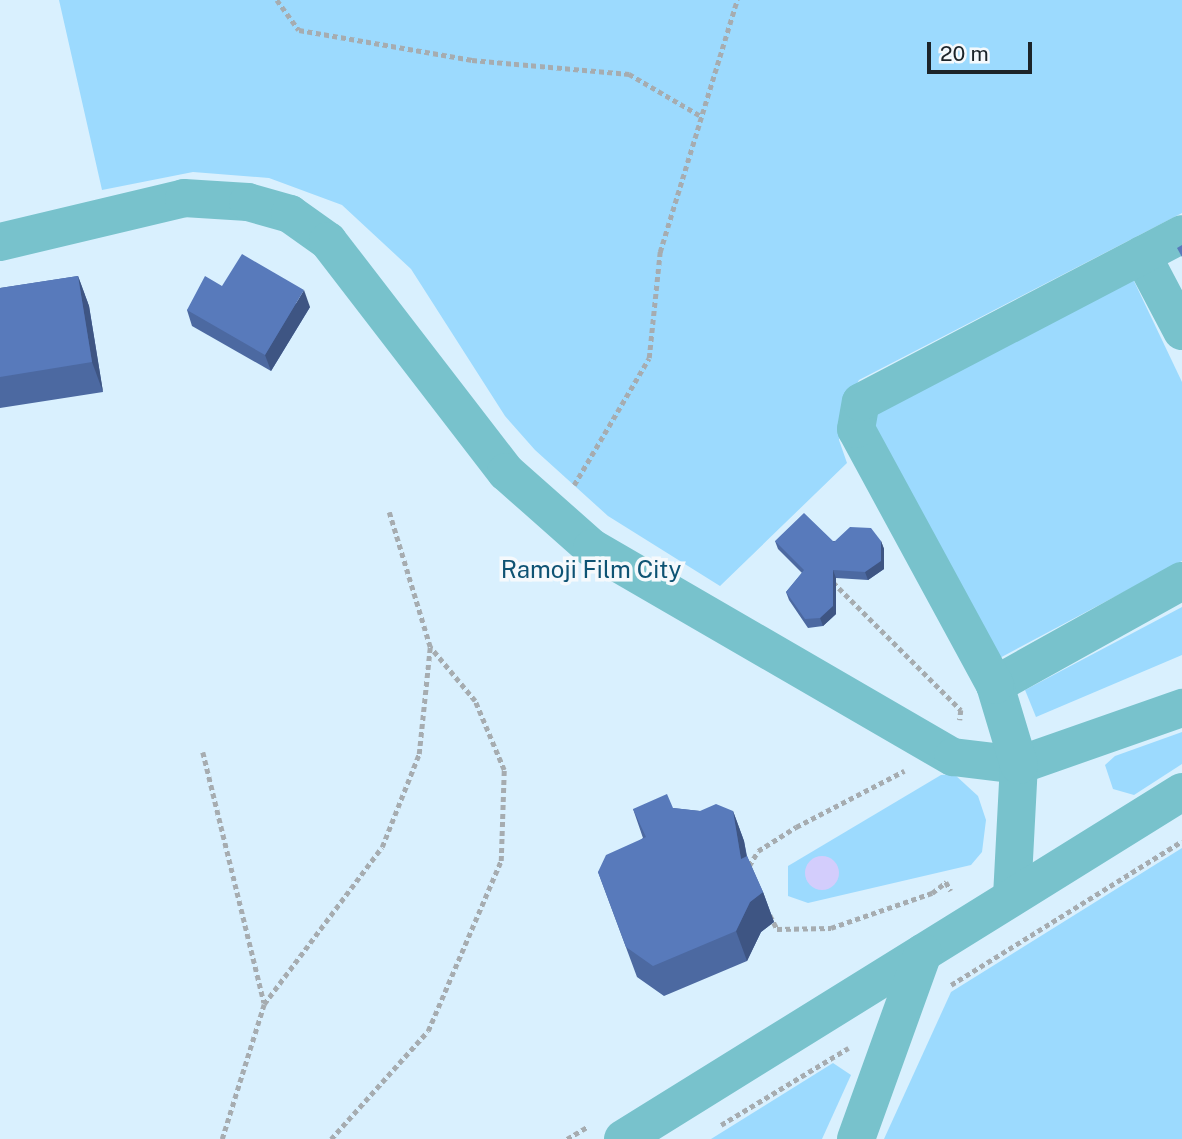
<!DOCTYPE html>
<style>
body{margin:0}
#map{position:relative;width:1182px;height:1139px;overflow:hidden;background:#f5f9fc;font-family:"Public Sans",sans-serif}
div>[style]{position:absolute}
.built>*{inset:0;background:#d9f0fe}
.green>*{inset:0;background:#9cdafe}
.water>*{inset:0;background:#d3cdfc}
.round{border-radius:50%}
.path>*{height:4.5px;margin-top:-2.25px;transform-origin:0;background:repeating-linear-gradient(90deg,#a6acb0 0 5px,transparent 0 8.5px)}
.minor>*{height:38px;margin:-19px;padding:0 19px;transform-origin:19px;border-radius:19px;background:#78c2cc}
.wall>*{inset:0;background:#4c69a1}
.shaded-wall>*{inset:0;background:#3e5583}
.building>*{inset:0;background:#587abb}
span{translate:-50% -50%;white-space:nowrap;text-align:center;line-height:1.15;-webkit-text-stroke:7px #f5f9fc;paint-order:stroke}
.park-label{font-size:24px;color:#0e5373}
.scale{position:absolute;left:927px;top:42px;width:105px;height:32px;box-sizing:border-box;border:4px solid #1c2429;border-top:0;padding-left:9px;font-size:21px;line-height:24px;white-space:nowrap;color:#1c2429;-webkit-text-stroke:5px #f5f9fc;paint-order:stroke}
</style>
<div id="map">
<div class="built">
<i style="clip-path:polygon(0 0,1182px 0,1182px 1139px,0 1139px)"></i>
</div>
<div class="green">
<i style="clip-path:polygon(59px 0,1182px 0,1182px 213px,859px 380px,842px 410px,839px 440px,847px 463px,720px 586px,608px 516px,535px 450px,505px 416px,411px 269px,342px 205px,269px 178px,193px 172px,102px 190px)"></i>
<i style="clip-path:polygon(1133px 279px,1182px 382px,1182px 561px,996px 660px,865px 418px)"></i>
<i style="clip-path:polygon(1182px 607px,1182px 655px,1036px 717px,1025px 690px)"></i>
<i style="clip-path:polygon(1182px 732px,1182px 764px,1134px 795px,1113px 789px,1105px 765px,1115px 756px)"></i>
<i style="clip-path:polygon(954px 774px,978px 796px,986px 820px,982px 852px,971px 865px,808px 903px,788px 896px,788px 866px,941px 775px)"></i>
<i style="clip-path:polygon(1182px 848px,1182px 1139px,884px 1139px,951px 992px)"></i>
<i style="clip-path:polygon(833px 1063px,851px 1075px,822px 1139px,711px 1139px)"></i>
</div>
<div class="water">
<i class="round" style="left:805px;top:856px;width:34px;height:34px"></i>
</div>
<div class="path">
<i style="left:277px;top:0;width:37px;rotate:54deg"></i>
<i style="left:299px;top:30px;width:176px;rotate:9.8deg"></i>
<i style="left:472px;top:60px;width:158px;rotate:5.1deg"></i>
<i style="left:629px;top:74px;width:83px;rotate:30.3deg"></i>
<i style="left:574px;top:485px;width:147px;rotate:-59.4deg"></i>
<i style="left:649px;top:358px;width:107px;rotate:-84.1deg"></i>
<i style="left:660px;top:252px;width:264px;rotate:-73deg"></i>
<i style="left:833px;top:582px;width:181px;rotate:45deg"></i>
<i style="left:961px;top:710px;width:10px;rotate:96deg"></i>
<i style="left:203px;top:752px;width:258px;rotate:76.3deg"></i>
<i style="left:749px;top:866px;width:17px;rotate:-59deg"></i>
<i style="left:758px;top:851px;width:45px;rotate:-32.3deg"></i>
<i style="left:796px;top:827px;width:122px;rotate:-27.4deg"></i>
<i style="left:770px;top:915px;width:16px;rotate:63deg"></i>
<i style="left:777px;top:929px;width:54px;rotate:-1.1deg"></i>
<i style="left:831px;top:928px;width:107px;rotate:-19.1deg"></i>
<i style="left:932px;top:893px;width:18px;rotate:-38deg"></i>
<i style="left:946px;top:882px;width:10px;rotate:61deg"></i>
<i style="left:951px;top:985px;width:272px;rotate:-31.9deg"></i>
<i style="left:721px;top:1125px;width:149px;rotate:-31.2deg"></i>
<i style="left:222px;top:1139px;width:141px;rotate:-72.7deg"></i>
<i style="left:264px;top:1004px;width:196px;rotate:-53.1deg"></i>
<i style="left:382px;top:847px;width:100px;rotate:-68.3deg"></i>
<i style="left:419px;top:754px;width:107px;rotate:-84.1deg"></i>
<i style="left:331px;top:1139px;width:145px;rotate:-48.1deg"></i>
<i style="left:428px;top:1031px;width:185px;rotate:-66.8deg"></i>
<i style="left:501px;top:861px;width:91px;rotate:-88.1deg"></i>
<i style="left:504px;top:770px;width:75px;rotate:-112.8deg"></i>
<i style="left:475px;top:701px;width:70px;rotate:-129.8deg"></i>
<i style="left:430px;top:647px;width:141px;rotate:-106.9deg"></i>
<i style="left:567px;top:1139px;width:23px;rotate:-31deg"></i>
</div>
<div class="minor">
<i style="left:0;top:242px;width:189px;rotate:-13.4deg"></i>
<i style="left:184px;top:198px;width:64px;rotate:3.6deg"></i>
<i style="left:248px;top:202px;width:44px;rotate:15.9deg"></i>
<i style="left:290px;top:214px;width:47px;rotate:35.4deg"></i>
<i style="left:328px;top:241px;width:292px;rotate:52.4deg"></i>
<i style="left:506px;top:472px;width:115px;rotate:41.5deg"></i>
<i style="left:592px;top:548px;width:417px;rotate:30.1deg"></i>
<i style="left:953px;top:757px;width:66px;rotate:6.9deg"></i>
<i style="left:1019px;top:765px;width:173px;rotate:-19.3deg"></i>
<i style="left:1142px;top:255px;width:86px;rotate:62.2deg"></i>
<i style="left:995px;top:685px;width:214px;rotate:-29.1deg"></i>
<i style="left:1012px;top:897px;width:132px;rotate:-87deg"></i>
<i style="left:1019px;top:765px;width:84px;rotate:-106.7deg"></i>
<i style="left:995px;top:685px;width:291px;rotate:-118.5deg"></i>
<i style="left:856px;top:429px;width:27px;rotate:-80deg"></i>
<i style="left:861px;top:402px;width:362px;rotate:-27.6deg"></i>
<i style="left:623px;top:1139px;width:658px;rotate:-31.83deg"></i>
<i style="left:856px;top:1139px;width:198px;rotate:-70.2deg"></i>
</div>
<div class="wall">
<i style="clip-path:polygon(78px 276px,89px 306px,103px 392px,0 408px,0 288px)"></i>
<i style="clip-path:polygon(222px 286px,310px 307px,271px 371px,192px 326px,187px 310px)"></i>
<i style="clip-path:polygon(775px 541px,881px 541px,884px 549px,884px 569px,868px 580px,836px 578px,836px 614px,823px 626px,808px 628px,789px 600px,786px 592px,802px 573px,778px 549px)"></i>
<i style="clip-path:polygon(673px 808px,700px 811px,733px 811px,744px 841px,747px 856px,763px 892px,774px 922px,761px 932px,747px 961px,664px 996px,637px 977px,598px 872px,643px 838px,633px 809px)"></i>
</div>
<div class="shaded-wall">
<i style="clip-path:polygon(78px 276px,89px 306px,103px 392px,92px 362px)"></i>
<i style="clip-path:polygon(304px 290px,310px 307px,271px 371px,265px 355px)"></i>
<i style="clip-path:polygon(881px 541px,884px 549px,884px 569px,868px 580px,865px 572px)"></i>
<i style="clip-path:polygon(833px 570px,836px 578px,836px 614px,823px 626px,820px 618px)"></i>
<i style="clip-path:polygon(733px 811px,744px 841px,752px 889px,741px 859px)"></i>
<i style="clip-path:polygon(763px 892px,774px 922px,761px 932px,747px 961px,736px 931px,750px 902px)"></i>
</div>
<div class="building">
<i style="clip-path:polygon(1182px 245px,1182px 257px,1177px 248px)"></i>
<i style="clip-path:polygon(242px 254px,304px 290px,265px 355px,187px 310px,205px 276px,222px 286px)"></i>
<i style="clip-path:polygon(78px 276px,92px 362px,0 377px,0 288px)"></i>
<i style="clip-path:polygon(804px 513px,834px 542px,850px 527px,871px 528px,881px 541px,881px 561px,865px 572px,833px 570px,833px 606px,820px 618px,805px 619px,786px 592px,804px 570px,775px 541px)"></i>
<i style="clip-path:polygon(667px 794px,673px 808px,700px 811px,716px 804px,733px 811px,741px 859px,747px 856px,763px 892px,750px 902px,736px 931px,653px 966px,626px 947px,598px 872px,606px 855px,646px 837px,633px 809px)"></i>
</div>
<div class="park-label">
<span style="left:591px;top:570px">Ramoji Film City</span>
</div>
<div class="scale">20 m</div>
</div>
